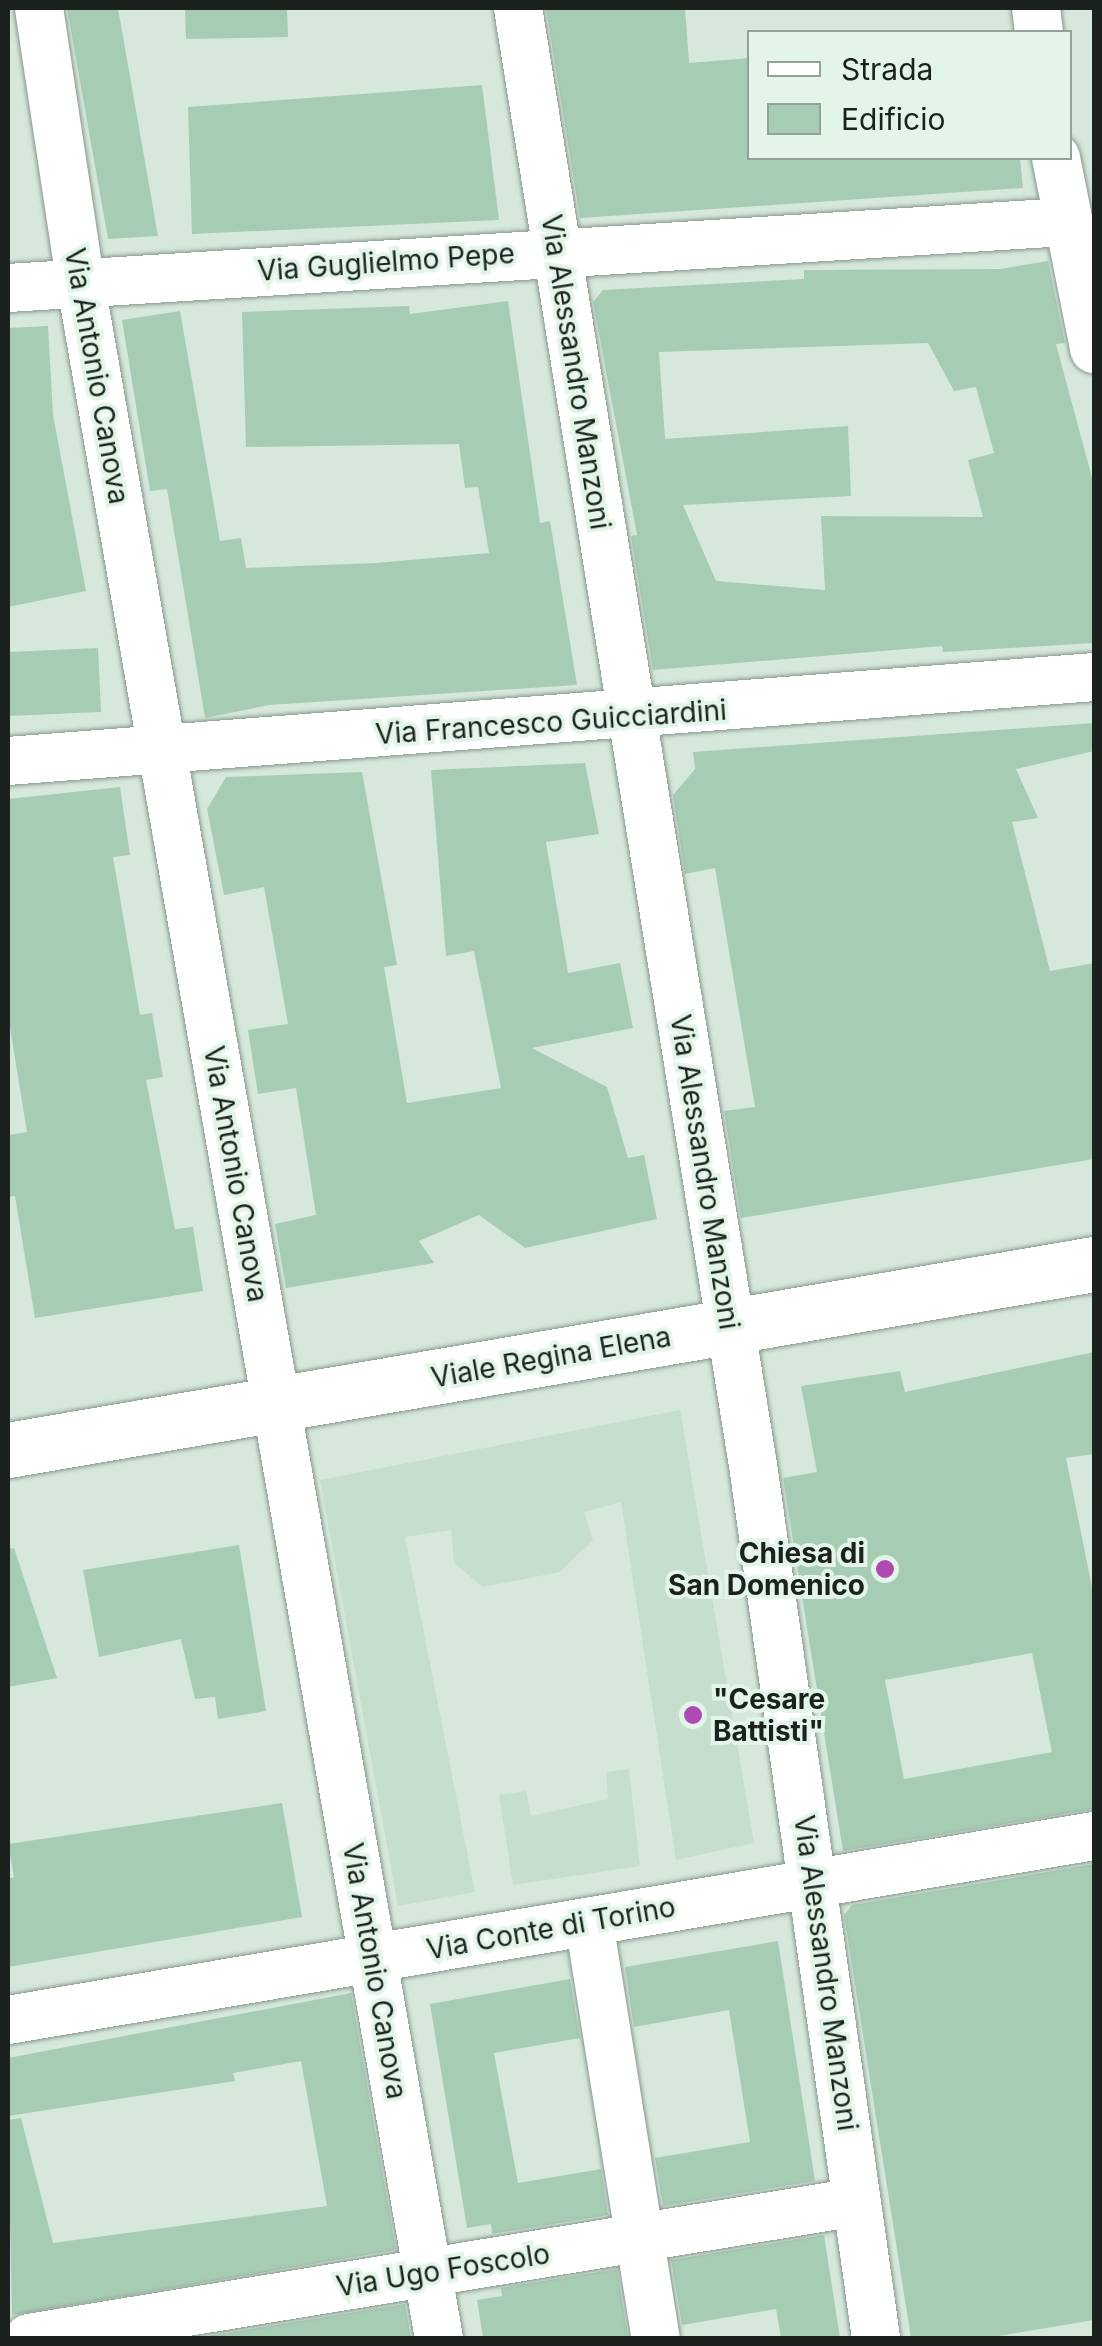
<!DOCTYPE html>
<style>
body{margin:0}
#map{position:relative;width:1102px;height:2346px;overflow:hidden;background:#d6e8dc;font-family:Inter,sans-serif}
div>[style]{position:absolute}
.built>*{inset:0;background:#c6dece}
.building>*{inset:0;background:#a7ccb4}
.roads{filter:drop-shadow(0 0 2px #85968b) drop-shadow(0 0 2px #85968b)}
.minor>*{height:48px;margin:-24px;padding:0 24px;transform-origin:24px;border-radius:24px;background:#fff}
.major>*{height:55px;margin:-27.5px;padding:0 27.5px;transform-origin:27.5px;border-radius:27.5px;background:#fff}
.dots>*{width:28px;height:28px;translate:-50% -50%;box-sizing:border-box;border:5px solid #e3f5e9;border-radius:50%}
span{translate:-50% -50%;white-space:nowrap;text-align:center;line-height:1.15;-webkit-text-stroke:8px #e3f5e9;paint-order:stroke}
.street-label{font-size:28px;color:#1b221d}
.poi-label{font-size:28px;color:#1b221d;font-weight:700}
.right{translate:-100% -50%;text-align:right}
.left{translate:0 -50%;text-align:left}
.frame{position:absolute;inset:0;border:10px solid #1b221d;pointer-events:none}
.legend{position:absolute;left:747px;top:30px;width:325px;height:130px;box-sizing:border-box;background:#e3f5e9;border:2px solid #93a197;margin:0;padding:12px 18px;list-style:none;font-size:30px;color:#1b221d}
.legend li{display:flex;align-items:center;gap:20px;height:50px}
.legend b{width:50px;border:2px solid #93a197}
</style>
<div id="map">
<div class="built">
<i style="clip-path:polygon(680px 1410px,754px 1843px,676px 1860px,621px 1502px,584px 1512px,593px 1540px,560px 1572px,483px 1587px,454px 1563px,451px 1530px,405px 1537px,475px 1892px,398px 1906px,320px 1480px)"></i>
<i style="clip-path:polygon(629px 1769px,640px 1866px,513px 1885px,499px 1795px,526px 1791px,531px 1816px,608px 1799px,606px 1772px)"></i>
</div>
<div class="building">
<i style="clip-path:polygon(67px 8px,118px 8px,158px 236px,108px 239px)"></i>
<i style="clip-path:polygon(185px 8px,287px 8px,288px 37px,186px 39px)"></i>
<i style="clip-path:polygon(546px 8px,685px 8px,689px 63px,750px 58px,750px 158px,1020px 158px,1023px 188px,580px 218px)"></i>
<i style="clip-path:polygon(482px 85px,499px 220px,192px 234px,188px 107px)"></i>
<i style="clip-path:polygon(evenodd,1048px 261px,1065px 343px,1056px 344px,1094px 485px,1094px 643px,943px 652px,942px 646px,653px 670px,631px 536px,637px 535px,593px 302px,603px 290px,804px 279px,804px 270px,1000px 269px,1048px 261px,928px 343px,954px 391px,976px 387px,994px 453px,968px 460px,983px 517px,821px 516px,825px 590px,716px 581px,683px 505px,851px 496px,848px 426px,665px 439px,659px 352px,928px 343px)"></i>
<i style="clip-path:polygon(508px 301px,540px 523px,550px 521px,577px 685px,269px 705px,205px 718px,167px 489px,150px 491px,122px 320px,180px 311px,220px 541px,241px 538px,246px 568px,376px 563px,489px 553px,478px 487px,465px 488px,459px 444px,246px 447px,242px 312px,409px 306px,410px 314px)"></i>
<i style="clip-path:polygon(48px 326px,53px 415px,86px 591px,8px 607px,8px 328px)"></i>
<i style="clip-path:polygon(98px 648px,101px 712px,8px 716px,8px 652px)"></i>
<i style="clip-path:polygon(1094px 723px,1094px 751px,1016px 769px,1038px 818px,1012px 822px,1050px 971px,1094px 963px,1094px 1159px,741px 1218px,724px 1111px,755px 1107px,715px 868px,685px 874px,673px 795px,695px 769px,693px 752px)"></i>
<i style="clip-path:polygon(585px 763px,599px 834px,546px 842px,568px 973px,620px 963px,633px 1028px,532px 1048px,607px 1087px,628px 1158px,644px 1155px,657px 1219px,525px 1248px,479px 1215px,419px 1241px,434px 1263px,286px 1288px,275px 1224px,316px 1215px,296px 1088px,258px 1094px,248px 1030px,288px 1024px,264px 887px,224px 895px,207px 809px,226px 777px,362px 772px,397px 965px,384px 967px,407px 1103px,501px 1088px,474px 951px,446px 956px,431px 770px)"></i>
<i style="clip-path:polygon(120px 787px,130px 855px,113px 857px,140px 1015px,152px 1013px,163px 1077px,146px 1080px,175px 1229px,193px 1227px,203px 1291px,35px 1318px,15px 1196px,8px 1197px,8px 1135px,27px 1132px,8px 1015px,8px 799px)"></i>
<i style="clip-path:polygon(evenodd,1094px 1352px,1094px 1454px,1066px 1458px,1094px 1597px,1094px 1809px,843px 1851px,783px 1478px,817px 1472px,801px 1386px,900px 1371px,905px 1392px,1094px 1352px,1032px 1653px,1052px 1752px,904px 1779px,885px 1680px,1032px 1653px)"></i>
<i style="clip-path:polygon(239px 1545px,266px 1711px,218px 1719px,215px 1697px,195px 1699px,181px 1639px,99px 1657px,83px 1570px)"></i>
<i style="clip-path:polygon(14px 1548px,57px 1678px,8px 1687px,8px 1549px)"></i>
<i style="clip-path:polygon(282px 1803px,302px 1917px,8px 1967px,8px 1879px,14px 1877px,8px 1844px)"></i>
<i style="clip-path:polygon(1094px 1864px,1094px 2320px,986px 2338px,911px 2338px,844px 1915px,852px 1905px)"></i>
<i style="clip-path:polygon(778px 1941px,815px 2181px,663px 2206px,655px 2158px,750px 2142px,729px 2010px,634px 2027px,625px 1967px)"></i>
<i style="clip-path:polygon(570px 1979px,580px 2038px,494px 2053px,518px 2183px,601px 2169px,608px 2215px,492px 2234px,491px 2224px,467px 2228px,430px 2004px)"></i>
<i style="clip-path:polygon(351px 1993px,396px 2250px,12px 2315px,8px 2120px,21px 2118px,53px 2243px,327px 2206px,301px 2061px,233px 2073px,235px 2081px,8px 2116px,8px 2058px)"></i>
<i style="clip-path:polygon(824px 2235px,840px 2338px,781px 2338px,776px 2309px,682px 2325px,671px 2260px)"></i>
<i style="clip-path:polygon(617px 2269px,628px 2336px,483px 2338px,477px 2300px,502px 2296px,501px 2288px)"></i>
<i style="clip-path:polygon(405px 2304px,411px 2338px,196px 2338px)"></i>
</div>
<div class="roads">
<div class="minor">
<i style="left:39px;top:8px;width:280px;rotate:81.4deg"></i>
<i style="left:81px;top:285px;width:2084px;rotate:80.11deg"></i>
<i style="left:518px;top:8px;width:1483px;rotate:80.84deg"></i>
<i style="left:754px;top:1472px;width:875px;rotate:81.98deg"></i>
<i style="left:1036px;top:8px;width:24px;rotate:83deg"></i>
<i style="left:1056px;top:158px;width:195px;rotate:78.7deg"></i>
<i style="left:8px;top:288px;width:1059px;rotate:-3.57deg"></i>
<i style="left:8px;top:761px;width:1089px;rotate:-4.42deg"></i>
<i style="left:589px;top:1922px;width:421px;rotate:80.9deg"></i>
<i style="left:8px;top:2020px;width:1101px;rotate:-9.62deg"></i>
<i style="left:29px;top:2338px;width:839px;rotate:-9.33deg"></i>
</div>
<div class="major">
<i style="left:8px;top:1450px;width:1102px;rotate:-9.72deg"></i>
</div>
</div>
<div class="dots">
<i style="left:885px;top:1569px;background:#ae4bb2"></i>
<i style="left:693px;top:1715px;background:#ae4bb2"></i>
</div>
<div class="street-label">
<span style="left:386px;top:262px;rotate:-4deg">Via Guglielmo Pepe</span>
<span style="left:576px;top:372px;rotate:81deg">Via Alessandro Manzoni</span>
<span style="left:97px;top:376px;rotate:80deg">Via Antonio Canova</span>
<span style="left:551px;top:722px;rotate:-4deg">Via Francesco Guicciardini</span>
<span style="left:705px;top:1172px;rotate:81deg">Via Alessandro Manzoni</span>
<span style="left:236px;top:1174px;rotate:80deg">Via Antonio Canova</span>
<span style="left:551px;top:1357px;rotate:-10deg">Viale Regina Elena</span>
<span style="left:551px;top:1928px;rotate:-10deg">Via Conte di Torino</span>
<span style="left:375px;top:1971px;rotate:80deg">Via Antonio Canova</span>
<span style="left:826px;top:1973px;rotate:82deg">Via Alessandro Manzoni</span>
<span style="left:443px;top:2270px;rotate:-9deg">Via Ugo Foscolo</span>
</div>
<div class="poi-label">
<span class="right" style="left:865px;top:1569px">Chiesa di<br>San Domenico</span>
<span class="left" style="left:713px;top:1715px">"Cesare<br>Battisti"</span>
</div>
<div class="frame"></div>
<ul class="legend">
<li><b style="height:12px;background:#fff"></b>Strada</li>
<li><b style="height:28px;background:#a7ccb4"></b>Edificio</li>
</ul>
</div>
